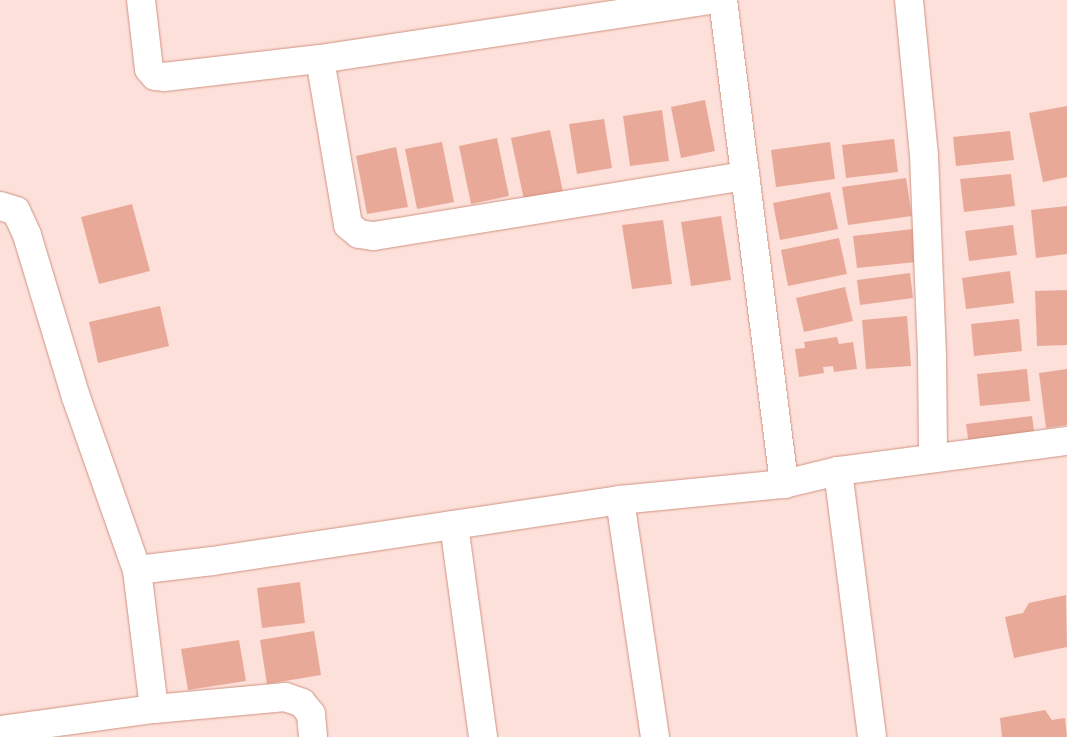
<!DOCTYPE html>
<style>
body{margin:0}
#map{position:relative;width:1067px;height:737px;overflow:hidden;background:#fce0d9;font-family:"Asap Condensed",sans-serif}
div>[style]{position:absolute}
.building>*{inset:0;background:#e9a998}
.roads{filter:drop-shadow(0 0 1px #d09281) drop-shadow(0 0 1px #d09281)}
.minor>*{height:28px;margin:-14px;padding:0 14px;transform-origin:14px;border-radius:14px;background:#fff}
span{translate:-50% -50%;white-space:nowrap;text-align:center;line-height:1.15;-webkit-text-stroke:4px #fff;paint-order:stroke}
</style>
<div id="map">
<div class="building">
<i style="clip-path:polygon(705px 100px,715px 151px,681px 158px,671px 107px)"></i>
<i style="clip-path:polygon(1067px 106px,1067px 177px,1043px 182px,1029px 113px)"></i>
<i style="clip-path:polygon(662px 110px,669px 161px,630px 166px,623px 116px)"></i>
<i style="clip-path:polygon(604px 119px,612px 168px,577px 174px,569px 124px)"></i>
<i style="clip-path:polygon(550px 130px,563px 192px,524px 200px,511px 138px)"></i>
<i style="clip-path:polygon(1010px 131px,1014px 160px,956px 166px,953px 137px)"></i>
<i style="clip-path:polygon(497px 138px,509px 196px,471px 204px,459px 146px)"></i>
<i style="clip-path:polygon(894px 139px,898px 172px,846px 178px,842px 145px)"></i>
<i style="clip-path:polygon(442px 142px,454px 202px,417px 209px,405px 149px)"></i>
<i style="clip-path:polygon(830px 142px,835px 179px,776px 187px,771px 150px)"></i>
<i style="clip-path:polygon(396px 147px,408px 207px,367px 214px,356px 156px)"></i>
<i style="clip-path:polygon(1011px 174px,1015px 206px,964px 212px,960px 179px)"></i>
<i style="clip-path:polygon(906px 178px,912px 216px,848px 225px,842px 187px)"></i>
<i style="clip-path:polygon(830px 192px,838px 229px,780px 240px,773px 203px)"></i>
<i style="clip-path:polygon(132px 204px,150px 271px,99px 284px,81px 217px)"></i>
<i style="clip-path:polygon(1067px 206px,1067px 254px,1036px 258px,1031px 210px)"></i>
<i style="clip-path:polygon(721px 216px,731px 280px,691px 286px,681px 222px)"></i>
<i style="clip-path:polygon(663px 220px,672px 284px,632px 289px,622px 225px)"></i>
<i style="clip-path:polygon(1013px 225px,1017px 255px,969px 261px,965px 231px)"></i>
<i style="clip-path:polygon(913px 229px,916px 262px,857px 268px,853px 236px)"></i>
<i style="clip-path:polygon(839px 238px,847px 274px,788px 286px,781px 250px)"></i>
<i style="clip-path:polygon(1010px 271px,1014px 303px,966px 309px,962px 278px)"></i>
<i style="clip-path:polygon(910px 273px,913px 298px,860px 305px,857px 280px)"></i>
<i style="clip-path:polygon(845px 287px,853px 321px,804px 332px,796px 298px)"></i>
<i style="clip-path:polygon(1067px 290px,1067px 345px,1037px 346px,1035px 291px)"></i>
<i style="clip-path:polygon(160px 306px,169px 346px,98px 363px,89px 322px)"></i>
<i style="clip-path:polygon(907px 316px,911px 366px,866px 369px,862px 320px)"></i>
<i style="clip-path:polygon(1019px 319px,1022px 351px,974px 356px,971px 324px)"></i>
<i style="clip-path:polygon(837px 337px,839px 344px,853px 342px,857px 369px,834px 372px,833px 366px,823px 367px,824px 373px,799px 377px,795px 349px,805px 348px,804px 342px)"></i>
<i style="clip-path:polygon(1027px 369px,1030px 401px,980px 406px,977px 374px)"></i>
<i style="clip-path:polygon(1067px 369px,1067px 425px,1046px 428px,1039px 373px)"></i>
<i style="clip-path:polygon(1032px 416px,1036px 445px,970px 453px,966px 424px)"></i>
<i style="clip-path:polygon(300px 582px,305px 623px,262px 628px,257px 588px)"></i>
<i style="clip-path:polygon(1066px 595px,1067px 647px,1014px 658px,1005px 617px,1023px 613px,1029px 603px)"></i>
<i style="clip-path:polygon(314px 631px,321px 675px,267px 684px,260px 640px)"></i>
<i style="clip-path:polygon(239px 640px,246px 681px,188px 690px,181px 649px)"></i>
<i style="clip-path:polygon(1045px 710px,1052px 720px,1065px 718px,1067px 737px,1002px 737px,1000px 718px)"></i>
</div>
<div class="roads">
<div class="minor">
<i style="left:141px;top:0;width:69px;rotate:83.4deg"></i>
<i style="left:149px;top:69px;width:9px;rotate:49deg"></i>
<i style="left:155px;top:76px;width:9px;rotate:6deg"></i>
<i style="left:164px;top:77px;width:157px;rotate:-6.6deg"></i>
<i style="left:320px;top:59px;width:393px;rotate:-8.6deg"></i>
<i style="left:723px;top:0;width:488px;rotate:82.8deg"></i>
<i style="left:909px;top:0;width:157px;rotate:84.5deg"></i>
<i style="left:924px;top:156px;width:199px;rotate:87.7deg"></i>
<i style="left:932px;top:355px;width:103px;rotate:89.4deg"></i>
<i style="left:320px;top:59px;width:168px;rotate:80.4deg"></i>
<i style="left:348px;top:225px;width:14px;rotate:39deg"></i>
<i style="left:359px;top:234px;width:15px;rotate:8deg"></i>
<i style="left:374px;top:236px;width:376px;rotate:-9.2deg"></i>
<i style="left:0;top:206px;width:17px;rotate:17deg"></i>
<i style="left:16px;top:211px;width:26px;rotate:65deg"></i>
<i style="left:27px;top:235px;width:169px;rotate:73.2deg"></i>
<i style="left:76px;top:397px;width:183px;rotate:70.6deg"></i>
<i style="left:137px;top:570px;width:140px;rotate:83deg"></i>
<i style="left:838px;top:471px;width:268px;rotate:82.7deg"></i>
<i style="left:620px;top:500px;width:240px;rotate:81.6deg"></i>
<i style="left:454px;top:525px;width:214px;rotate:82.2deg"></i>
<i style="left:137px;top:570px;width:76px;rotate:-6.8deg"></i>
<i style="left:212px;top:561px;width:413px;rotate:-8.5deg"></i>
<i style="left:620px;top:500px;width:165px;rotate:-5.6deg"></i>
<i style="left:784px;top:484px;width:56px;rotate:-13.5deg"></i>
<i style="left:838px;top:471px;width:231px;rotate:-7.5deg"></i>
<i style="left:0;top:730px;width:155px;rotate:-7.8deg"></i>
<i style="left:154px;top:709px;width:132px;rotate:-5.2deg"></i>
<i style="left:285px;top:697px;width:18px;rotate:19deg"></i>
<i style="left:302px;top:703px;width:14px;rotate:51deg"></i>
<i style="left:311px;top:714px;width:23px;rotate:85deg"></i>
</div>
</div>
</div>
